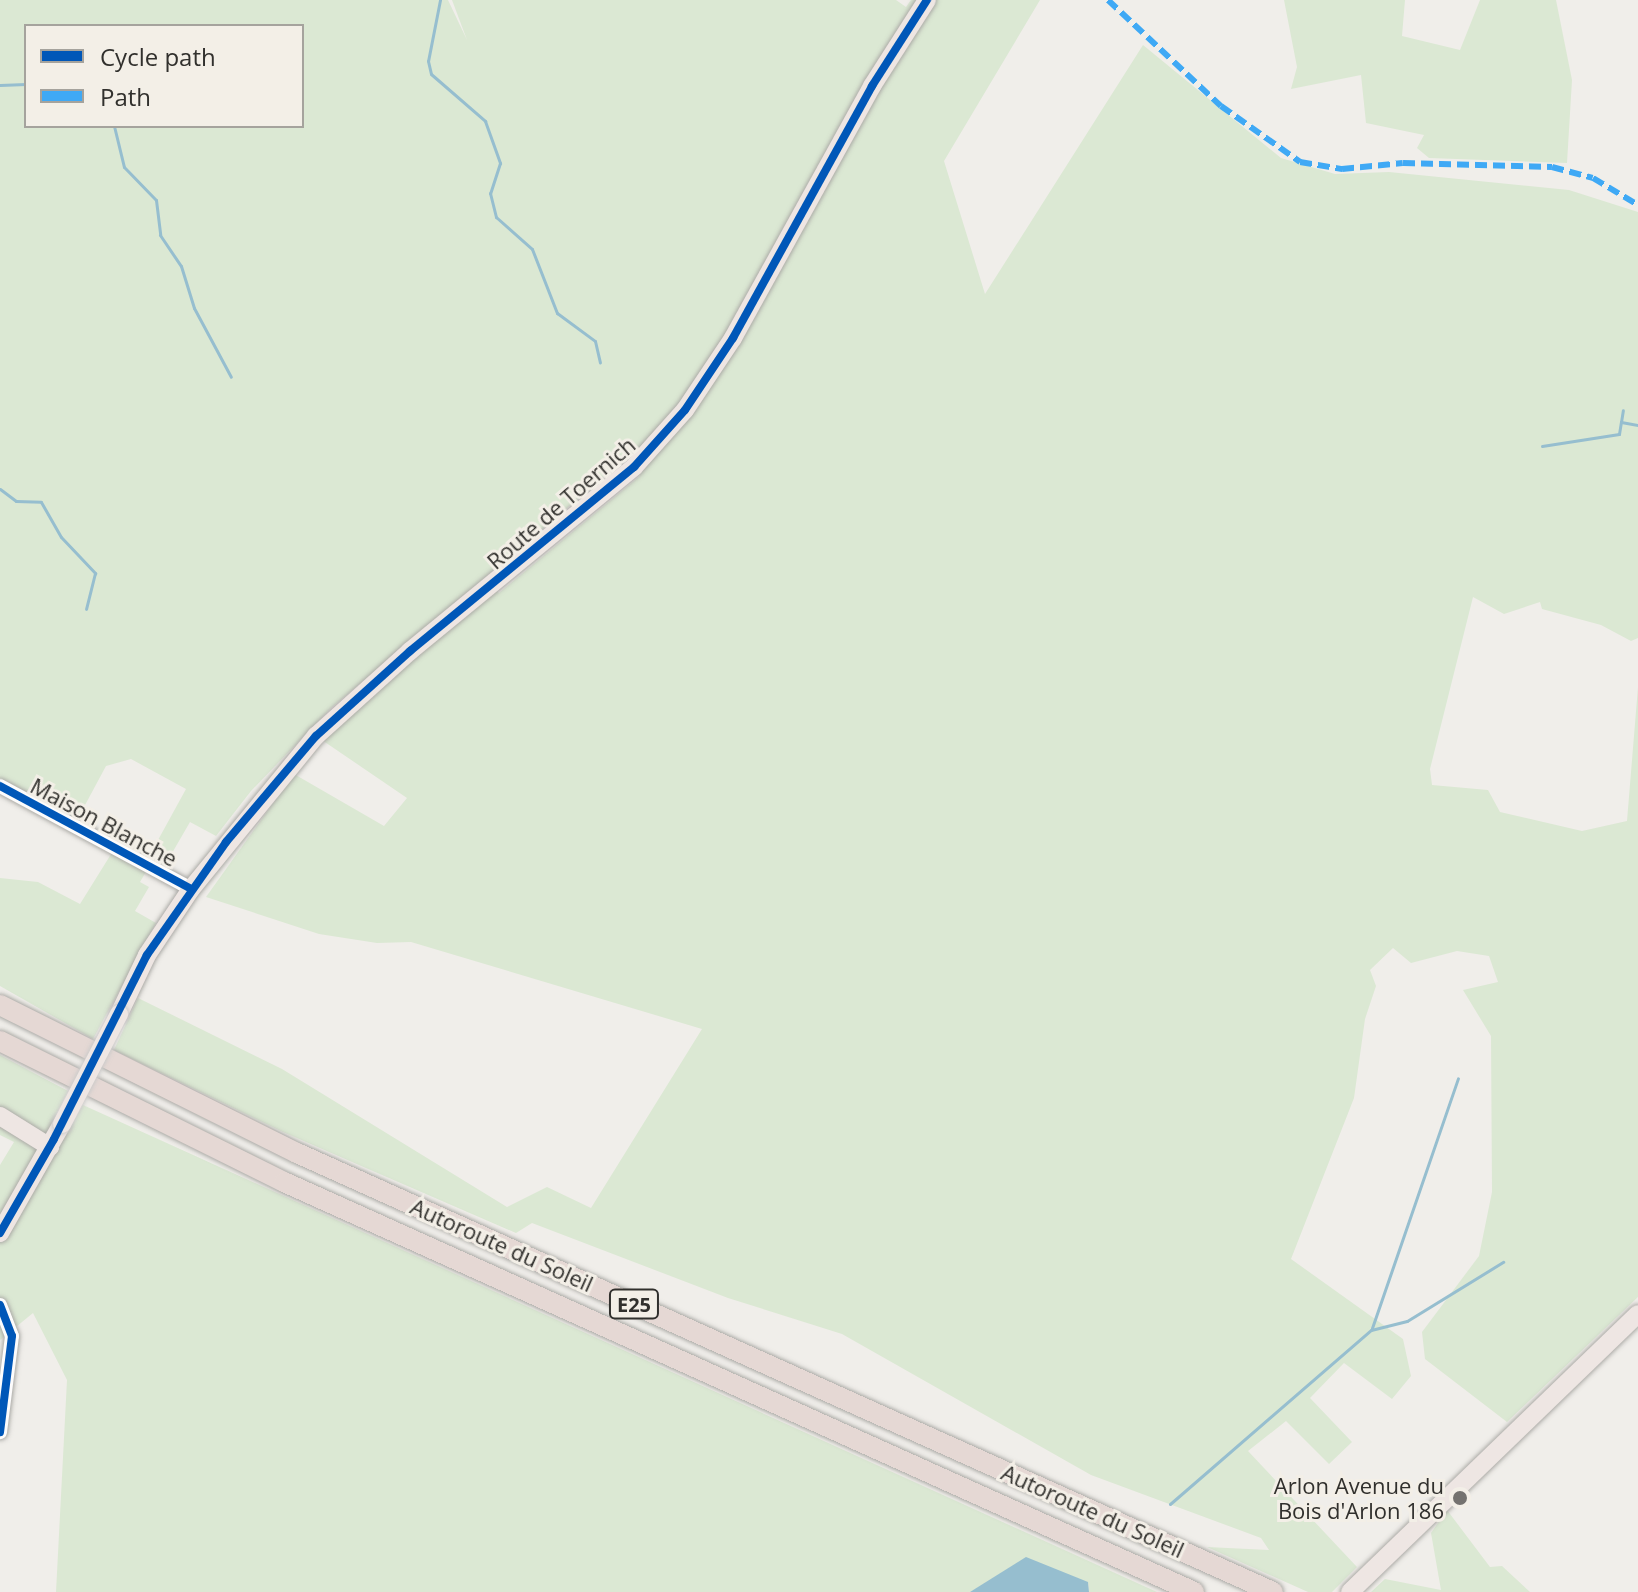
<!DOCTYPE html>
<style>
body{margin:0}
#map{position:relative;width:1638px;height:1592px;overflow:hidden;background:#f0eeea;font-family:"Open Sans",sans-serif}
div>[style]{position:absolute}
.green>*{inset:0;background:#dbe8d3}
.water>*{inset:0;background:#96becf}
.stream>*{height:3px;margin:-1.5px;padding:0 1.5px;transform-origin:1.5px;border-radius:1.5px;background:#96becf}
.roads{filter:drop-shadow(0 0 2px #acaba7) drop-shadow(0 0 2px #acaba7)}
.minor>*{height:14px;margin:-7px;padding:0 7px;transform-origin:7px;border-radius:7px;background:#fdfcfc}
.major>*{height:18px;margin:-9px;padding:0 9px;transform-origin:9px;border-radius:9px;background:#eee6e3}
.highway>*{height:20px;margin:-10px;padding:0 10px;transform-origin:10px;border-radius:10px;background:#e5d8d4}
.bridges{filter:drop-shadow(0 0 2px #cccbca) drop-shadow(0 0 2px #cccbca)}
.major-bridge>*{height:18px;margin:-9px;padding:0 9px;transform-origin:9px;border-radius:9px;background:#eee6e3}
.quiet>*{height:6px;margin-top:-3px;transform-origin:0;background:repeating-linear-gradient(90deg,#3fa9f5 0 12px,transparent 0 18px)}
.cycleway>*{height:8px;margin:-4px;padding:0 4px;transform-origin:4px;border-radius:4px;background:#0057b8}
.dots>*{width:22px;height:22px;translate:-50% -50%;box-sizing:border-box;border:4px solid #f3efe7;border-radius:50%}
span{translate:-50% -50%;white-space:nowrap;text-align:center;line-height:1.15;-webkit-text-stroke:6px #f3efe7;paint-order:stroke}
.shield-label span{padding:2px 6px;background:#f3efe7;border:2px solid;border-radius:6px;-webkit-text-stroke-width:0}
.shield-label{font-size:20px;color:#31302d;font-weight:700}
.street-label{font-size:22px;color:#31302d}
.poi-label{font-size:22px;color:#31302d}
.right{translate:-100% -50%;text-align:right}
.legend{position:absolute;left:24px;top:24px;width:280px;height:104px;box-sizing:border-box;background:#f3efe7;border:2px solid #a5a39d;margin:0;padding:10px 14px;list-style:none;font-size:24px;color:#31302d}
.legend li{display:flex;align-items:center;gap:16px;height:40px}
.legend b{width:40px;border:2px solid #a5a39d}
</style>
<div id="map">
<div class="green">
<i style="clip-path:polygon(evenodd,0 0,448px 0,467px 40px,452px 0,896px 0,906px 7px,911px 0,1040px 0,944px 161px,985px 294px,1143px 45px,1281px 158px,1335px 174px,1389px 172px,1569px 190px,1638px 212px,1638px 638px,1631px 641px,1601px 625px,1542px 609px,1540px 602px,1504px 614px,1473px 597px,1430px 769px,1432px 785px,1488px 790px,1500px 812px,1582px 831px,1627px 821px,1638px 687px,1638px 1297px,1507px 1422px,1425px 1359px,1422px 1332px,1479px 1256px,1492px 1192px,1491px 1036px,1463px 990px,1498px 982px,1489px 956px,1457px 951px,1411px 963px,1393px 948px,1370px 970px,1376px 986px,1365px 1019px,1354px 1098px,1291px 1259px,1403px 1339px,1411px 1376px,1392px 1399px,1344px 1363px,1310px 1398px,1352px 1442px,1329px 1464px,1286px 1421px,1248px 1451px,1357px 1567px,1332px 1592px,1308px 1592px,1207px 1547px,1269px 1550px,1261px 1538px,1091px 1475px,842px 1334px,728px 1298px,532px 1223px,516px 1233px,283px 1132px,114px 1050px,138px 998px,282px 1069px,507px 1207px,547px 1187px,591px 1208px,702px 1029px,411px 942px,377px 943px,319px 934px,206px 897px,294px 774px,384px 826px,407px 798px,316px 736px,492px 585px,499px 593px,640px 476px,632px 453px,331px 708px,251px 791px,216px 836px,190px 822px,168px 860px,152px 851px,186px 789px,131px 759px,106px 766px,77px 820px,0 780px,0 0,26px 26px,302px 26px,302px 126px,26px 126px,26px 26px)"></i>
<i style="clip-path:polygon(1284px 0,1405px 0,1402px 36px,1460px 50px,1480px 0,1556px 0,1572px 80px,1567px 163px,1429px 158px,1417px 148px,1424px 135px,1366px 123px,1361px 75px,1291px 89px,1297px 67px)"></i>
<i style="clip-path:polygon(113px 851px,147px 870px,140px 882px,149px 887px,135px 911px,156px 923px,93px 1039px,0 986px,0 878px,38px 882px,80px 904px)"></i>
<i style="clip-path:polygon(0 1055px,68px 1091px,54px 1118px,70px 1128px,83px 1105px,1157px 1592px,1089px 1592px,1088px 1582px,988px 1583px,970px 1592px,56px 1592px,67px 1380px,33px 1313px,0 1340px,0 1165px,14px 1142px,0 1135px)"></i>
<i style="clip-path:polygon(1447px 1510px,1490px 1567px,1502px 1566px,1530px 1592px,1371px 1592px,1385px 1579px,1441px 1590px,1431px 1533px)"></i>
</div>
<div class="water">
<i style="clip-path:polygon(1026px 1557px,1088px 1582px,1089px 1592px,970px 1592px)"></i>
</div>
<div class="stream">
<i style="left:440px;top:0;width:62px;rotate:101.1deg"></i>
<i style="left:428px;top:61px;width:13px;rotate:77deg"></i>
<i style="left:431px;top:74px;width:72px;rotate:41deg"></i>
<i style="left:485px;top:121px;width:45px;rotate:70.3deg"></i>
<i style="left:500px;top:163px;width:32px;rotate:108deg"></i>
<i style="left:490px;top:193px;width:25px;rotate:76deg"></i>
<i style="left:496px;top:217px;width:48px;rotate:41.6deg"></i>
<i style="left:532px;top:249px;width:69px;rotate:68.7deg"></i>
<i style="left:557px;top:313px;width:47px;rotate:36.4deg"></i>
<i style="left:595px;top:341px;width:22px;rotate:77deg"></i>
<i style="left:0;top:85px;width:26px;rotate:-2deg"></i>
<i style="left:114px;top:126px;width:42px;rotate:76.3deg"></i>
<i style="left:124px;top:167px;width:46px;rotate:45.9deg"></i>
<i style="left:156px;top:200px;width:35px;rotate:83deg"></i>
<i style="left:160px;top:235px;width:37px;rotate:56deg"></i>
<i style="left:181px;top:266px;width:44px;rotate:72.8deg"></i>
<i style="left:194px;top:308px;width:78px;rotate:61.8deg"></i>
<i style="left:1621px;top:422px;width:12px;rotate:-81deg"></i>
<i style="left:1542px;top:446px;width:78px;rotate:-8.9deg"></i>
<i style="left:1619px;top:434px;width:12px;rotate:-81deg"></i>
<i style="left:1621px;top:422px;width:17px;rotate:10deg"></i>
<i style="left:0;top:489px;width:20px;rotate:37deg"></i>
<i style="left:16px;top:501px;width:25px;rotate:2deg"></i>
<i style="left:41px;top:502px;width:40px;rotate:60.3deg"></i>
<i style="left:61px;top:537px;width:50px;rotate:46.6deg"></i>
<i style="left:95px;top:573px;width:37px;rotate:104deg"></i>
<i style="left:1372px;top:1328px;width:264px;rotate:-71deg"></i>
<i style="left:1170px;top:1504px;width:266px;rotate:-40.9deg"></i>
<i style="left:1371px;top:1330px;width:37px;rotate:-14deg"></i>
<i style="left:1407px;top:1321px;width:113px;rotate:-31.6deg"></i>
</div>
<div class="roads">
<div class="minor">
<i style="left:0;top:786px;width:217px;rotate:28.3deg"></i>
<i style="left:0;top:1305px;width:33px;rotate:69deg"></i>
<i style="left:12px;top:1336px;width:97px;rotate:97.1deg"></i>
</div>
<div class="major">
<i style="left:119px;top:1014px;width:65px;rotate:-64.6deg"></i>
<i style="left:147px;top:955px;width:79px;rotate:-56.3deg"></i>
<i style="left:191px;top:889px;width:198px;rotate:-50.8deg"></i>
<i style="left:316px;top:736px;width:127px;rotate:-42.1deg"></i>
<i style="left:410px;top:651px;width:290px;rotate:-39.4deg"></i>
<i style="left:634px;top:467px;width:76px;rotate:-48.2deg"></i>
<i style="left:685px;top:410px;width:87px;rotate:-56.3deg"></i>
<i style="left:733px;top:338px;width:288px;rotate:-61.1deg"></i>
<i style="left:872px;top:86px;width:102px;rotate:-57.4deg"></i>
<i style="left:0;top:1116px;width:59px;rotate:31.8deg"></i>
<i style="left:0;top:1233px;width:125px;rotate:-60.4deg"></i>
<i style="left:1350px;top:1592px;width:400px;rotate:-44deg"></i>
</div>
<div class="highway">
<i style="left:0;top:1005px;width:332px;rotate:26.5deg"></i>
<i style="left:297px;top:1153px;width:1070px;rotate:24.22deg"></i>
<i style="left:0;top:1041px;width:317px;rotate:26.4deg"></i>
<i style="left:284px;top:1182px;width:998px;rotate:24.25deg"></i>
</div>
</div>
<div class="bridges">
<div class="major-bridge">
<i style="left:62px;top:1124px;width:124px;rotate:-62.6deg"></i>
</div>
</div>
<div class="quiet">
<i style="left:1108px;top:0;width:155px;rotate:43.2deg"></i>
<i style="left:1221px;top:106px;width:97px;rotate:35.3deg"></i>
<i style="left:1300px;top:162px;width:43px;rotate:9.5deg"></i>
<i style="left:1342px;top:169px;width:61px;rotate:-5.6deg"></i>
<i style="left:1403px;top:163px;width:149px;rotate:1.5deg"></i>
<i style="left:1552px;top:167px;width:42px;rotate:15deg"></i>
<i style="left:1593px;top:178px;width:52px;rotate:31deg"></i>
</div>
<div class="cycleway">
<i style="left:0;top:786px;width:217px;rotate:28.3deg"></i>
<i style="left:0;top:1233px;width:108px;rotate:-60.1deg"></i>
<i style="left:54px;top:1139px;width:206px;rotate:-63.2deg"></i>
<i style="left:147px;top:955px;width:138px;rotate:-55deg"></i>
<i style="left:226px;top:842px;width:139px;rotate:-49.7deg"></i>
<i style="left:316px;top:736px;width:127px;rotate:-42.1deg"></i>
<i style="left:410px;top:651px;width:290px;rotate:-39.4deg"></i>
<i style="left:634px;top:467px;width:76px;rotate:-48.2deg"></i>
<i style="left:685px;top:410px;width:87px;rotate:-56.3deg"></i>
<i style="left:733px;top:338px;width:288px;rotate:-61.1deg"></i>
<i style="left:872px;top:86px;width:102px;rotate:-57.4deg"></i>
<i style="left:0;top:1305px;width:33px;rotate:69deg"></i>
<i style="left:12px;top:1336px;width:97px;rotate:97.1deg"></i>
</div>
<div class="dots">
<i style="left:1460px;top:1498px;background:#74726f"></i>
</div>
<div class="shield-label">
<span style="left:634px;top:1304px">E25</span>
</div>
<div class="street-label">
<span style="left:561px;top:503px;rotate:-41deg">Route de Toernich</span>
<span style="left:104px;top:822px;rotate:28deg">Maison Blanche</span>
<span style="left:502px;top:1245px;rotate:24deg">Autoroute du Soleil</span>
<span style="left:1093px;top:1511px;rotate:24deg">Autoroute du Soleil</span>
</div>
<div class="poi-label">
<span class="right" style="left:1444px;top:1498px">Arlon Avenue du<br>Bois d'Arlon 186</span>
</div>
<ul class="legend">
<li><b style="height:10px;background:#0057b8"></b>Cycle path</li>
<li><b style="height:10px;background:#3fa9f5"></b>Path</li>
</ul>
</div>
